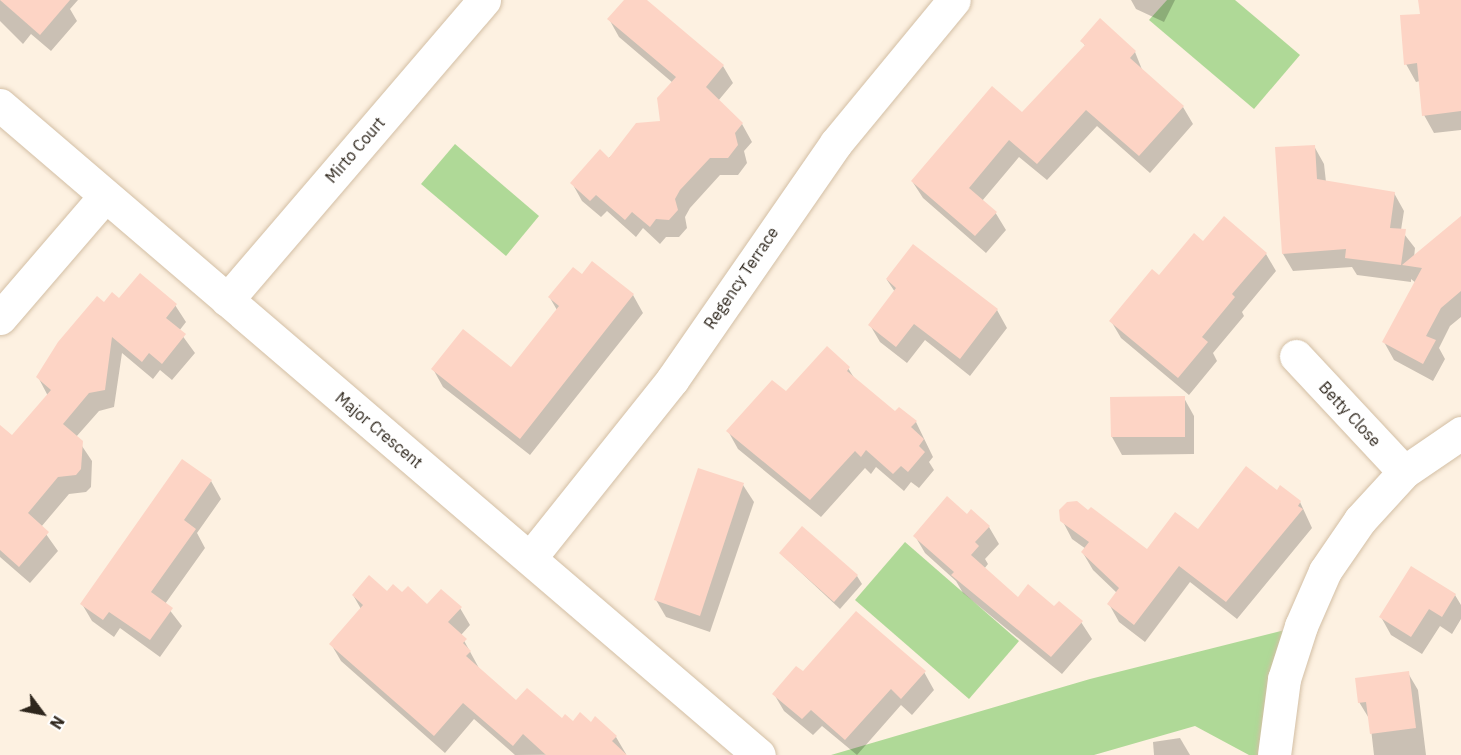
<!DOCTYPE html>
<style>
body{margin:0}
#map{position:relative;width:1461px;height:755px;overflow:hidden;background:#fdf1e1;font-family:"IBM Plex Sans",sans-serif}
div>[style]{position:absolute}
.green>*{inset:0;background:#afd997}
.shadow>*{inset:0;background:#0003}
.building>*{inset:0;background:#fdd4c5}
.roads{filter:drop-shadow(0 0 2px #d3bfa5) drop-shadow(0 0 2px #d3bfa5)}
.minor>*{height:33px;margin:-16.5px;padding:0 16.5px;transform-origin:16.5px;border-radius:16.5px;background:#fff}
span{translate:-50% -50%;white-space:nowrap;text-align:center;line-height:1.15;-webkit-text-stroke:6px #fff;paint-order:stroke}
.street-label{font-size:16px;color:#2e261c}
.north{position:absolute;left:12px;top:683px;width:60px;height:60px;-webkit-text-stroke:4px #fff;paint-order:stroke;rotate:122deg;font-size:16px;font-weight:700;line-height:24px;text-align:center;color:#2e261c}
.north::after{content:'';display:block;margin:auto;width:21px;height:27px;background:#2e261c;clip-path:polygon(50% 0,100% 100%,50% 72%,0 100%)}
</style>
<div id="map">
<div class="green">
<i style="clip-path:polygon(1167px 0,1235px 0,1300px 55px,1254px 109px,1149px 20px)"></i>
<i style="clip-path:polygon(455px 144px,539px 216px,506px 256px,421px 184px)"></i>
<i style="clip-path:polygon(905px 542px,1019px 641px,969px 699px,855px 600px)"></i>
<i style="clip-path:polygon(1301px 626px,1274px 755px,1249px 755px,1195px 726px,1094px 755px,831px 755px,1090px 679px)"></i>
</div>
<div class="shadow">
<i style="clip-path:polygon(0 0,78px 0,70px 9px,77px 21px,51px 51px,31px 34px,23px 44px,0 21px)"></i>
<i style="clip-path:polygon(626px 0,645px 0,723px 66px,733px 83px,718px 101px,742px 124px,752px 142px,744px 151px,747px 163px,738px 175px,720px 175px,690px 208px,685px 217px,687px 228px,679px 237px,666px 237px,660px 244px,643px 228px,636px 237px,607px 211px,601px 217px,582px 201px,572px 183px,661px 122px,673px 83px,619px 37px,609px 19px)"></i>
<i style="clip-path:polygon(1131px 0,1175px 0,1164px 22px,1136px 9px)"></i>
<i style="clip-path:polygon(1420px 0,1461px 0,1461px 130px,1434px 133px,1424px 115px,1420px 81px,1416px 82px,1406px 64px,1421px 15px)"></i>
<i style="clip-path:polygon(1082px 41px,1135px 52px,1143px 72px,1183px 107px,1193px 124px,1150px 173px,1097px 126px,1047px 180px,1019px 157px,982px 201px,995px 212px,1006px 230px,986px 253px,923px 198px,912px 181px,1022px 114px,1086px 47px)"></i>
<i style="clip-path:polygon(1314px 146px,1324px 164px,1326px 182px,1394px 193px,1404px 211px,1401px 230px,1415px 248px,1414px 258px,1461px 218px,1461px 317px,1450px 326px,1439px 348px,1445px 359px,1433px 381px,1394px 360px,1384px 342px,1416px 283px,1411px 279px,1411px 282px,1357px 275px,1352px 267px,1293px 271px,1283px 254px)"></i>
<i style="clip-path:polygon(1203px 243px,1266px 254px,1276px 271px,1242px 312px,1244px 316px,1213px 353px,1217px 361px,1189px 395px,1121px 338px,1111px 321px)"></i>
<i style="clip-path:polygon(913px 246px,997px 310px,1007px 328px,970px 376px,925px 340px,907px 363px,880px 342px,870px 325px,895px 292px,887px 280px)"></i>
<i style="clip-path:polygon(582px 276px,633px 295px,643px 313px,530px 455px,443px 387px,433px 369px,511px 369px,557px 310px,550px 298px)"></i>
<i style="clip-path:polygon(119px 300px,175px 305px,186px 322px,179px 331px,195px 353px,172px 380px,160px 370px,153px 379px,122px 353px,114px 407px,99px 411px,76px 437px,92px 461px,91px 487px,86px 492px,69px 494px,41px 527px,58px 551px,30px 583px,0 557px,0 427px,12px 437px,48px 396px,38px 377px,105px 304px)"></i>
<i style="clip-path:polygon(848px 368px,856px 381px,895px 413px,916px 422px,933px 457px,929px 462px,934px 470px,919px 488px,911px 482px,904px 491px,876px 467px,871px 474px,865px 468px,821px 517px,738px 449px,728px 431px,786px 393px)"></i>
<i style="clip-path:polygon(1184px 398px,1194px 416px,1194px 454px,1122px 455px,1112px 437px)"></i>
<i style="clip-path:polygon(211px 481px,221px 499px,197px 533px,205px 548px,165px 604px,182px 626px,160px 657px,120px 628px,114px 637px,92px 621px,82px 604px)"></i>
<i style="clip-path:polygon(743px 485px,754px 502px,710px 632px,666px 617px,656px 600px)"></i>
<i style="clip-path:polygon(1277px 492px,1300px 502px,1312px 528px,1237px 619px,1190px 582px,1145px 642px,1119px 622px,1109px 604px,1117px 593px,1093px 570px,1083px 553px,1086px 549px,1072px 539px,1062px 520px,1147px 551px,1198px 532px)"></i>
<i style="clip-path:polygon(967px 516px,989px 527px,999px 544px,985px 559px,988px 564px,984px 569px,1018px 599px,1055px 608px,1081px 622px,1092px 639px,1062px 674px,963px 593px,956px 581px,925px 553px,915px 536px)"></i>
<i style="clip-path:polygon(780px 553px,857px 576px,862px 584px,840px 609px)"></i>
<i style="clip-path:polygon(387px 593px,402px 594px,427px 606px,460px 608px,470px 625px,461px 635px,480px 670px,517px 702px,562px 720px,591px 724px,616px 737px,626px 754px,515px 755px,474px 719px,445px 753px,341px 661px,331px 644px,361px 609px,353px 595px)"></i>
<i style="clip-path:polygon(1455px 595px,1461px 605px,1461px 619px,1452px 634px,1440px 626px,1422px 654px,1391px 635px,1381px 617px)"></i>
<i style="clip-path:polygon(924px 672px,934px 690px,912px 715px,901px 705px,857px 755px,822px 726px,813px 735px,784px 711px,774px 694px,803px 673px)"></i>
<i style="clip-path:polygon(1408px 673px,1418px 690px,1426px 755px,1374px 755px,1370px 720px,1359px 702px)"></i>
<i style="clip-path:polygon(1180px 738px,1190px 755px,1154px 755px,1153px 742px)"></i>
</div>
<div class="building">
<i style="clip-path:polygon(0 0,70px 0,40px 35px)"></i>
<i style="clip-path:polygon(624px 0,647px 0,724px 65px,706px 87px,743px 123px,735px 133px,738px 145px,728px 158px,710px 158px,680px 190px,675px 199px,678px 210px,669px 220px,656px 219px,650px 227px,632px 212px,625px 220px,596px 195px,590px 201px,570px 183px,600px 149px,609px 158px,636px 123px,660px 121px,657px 98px,676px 77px,607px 19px)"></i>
<i style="clip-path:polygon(1418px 0,1461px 0,1461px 111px,1422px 116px,1417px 63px,1404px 65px,1400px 15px,1420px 14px)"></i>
<i style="clip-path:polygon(1100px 18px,1136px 51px,1130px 58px,1184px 106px,1139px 156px,1086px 110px,1037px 164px,1009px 140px,969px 188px,997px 212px,975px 236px,911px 181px,992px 86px,1022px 112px,1085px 45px,1080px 41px)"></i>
<i style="clip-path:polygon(1315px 145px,1317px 179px,1395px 192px,1390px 228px,1406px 229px,1401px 265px,1345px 258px,1346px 249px,1282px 254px,1275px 147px)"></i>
<i style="clip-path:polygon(1224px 216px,1267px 253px,1232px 294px,1235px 297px,1202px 337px,1208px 342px,1178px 378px,1109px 321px,1152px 269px,1159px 275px,1194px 233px,1203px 241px)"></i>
<i style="clip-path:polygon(1461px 216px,1461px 291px,1441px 308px,1426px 336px,1436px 340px,1423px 364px,1382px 342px,1422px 268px,1402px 265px)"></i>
<i style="clip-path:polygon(913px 244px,998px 309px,960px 359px,914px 324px,896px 347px,868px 325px,896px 288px,886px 279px)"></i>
<i style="clip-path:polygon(592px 261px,634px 294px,520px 439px,431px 369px,463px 329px,511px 367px,559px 306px,548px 297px,573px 267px,582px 274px)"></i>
<i style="clip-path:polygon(140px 273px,177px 304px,166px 318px,186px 334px,162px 364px,149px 353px,142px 362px,112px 337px,105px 390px,89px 393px,63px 424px,83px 441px,81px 469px,76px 475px,58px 477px,28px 513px,49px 532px,19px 567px,0 550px,0 425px,12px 435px,51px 390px,36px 377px,58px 342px,97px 296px,104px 302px,112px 292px,119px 298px)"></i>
<i style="clip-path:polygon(827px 346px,850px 367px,847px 371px,895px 411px,899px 407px,917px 421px,911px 427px,924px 439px,919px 446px,925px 452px,908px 472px,901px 466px,893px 474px,866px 450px,861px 457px,855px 451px,810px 500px,726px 431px,772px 380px,786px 391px)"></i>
<i style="clip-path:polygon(1185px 396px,1185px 437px,1111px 437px,1110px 397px)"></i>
<i style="clip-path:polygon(182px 459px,212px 480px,184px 520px,196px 529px,151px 592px,173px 608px,150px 640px,109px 612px,103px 620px,80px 604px)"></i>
<i style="clip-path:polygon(1246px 466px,1277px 490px,1280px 485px,1301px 501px,1298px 506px,1303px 509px,1226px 602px,1179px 566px,1134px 625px,1107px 604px,1119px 588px,1081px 552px,1089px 542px,1060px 521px,1059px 510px,1067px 502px,1077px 501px,1088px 510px,1091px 507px,1147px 549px,1175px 512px,1198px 529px)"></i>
<i style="clip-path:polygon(698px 468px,744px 483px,700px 616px,654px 600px)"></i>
<i style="clip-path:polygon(947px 496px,967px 514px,971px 509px,990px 526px,975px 542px,979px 546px,971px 555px,1018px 597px,1028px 584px,1054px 606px,1059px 601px,1083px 621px,1051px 657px,951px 575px,954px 572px,913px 536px)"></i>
<i style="clip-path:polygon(802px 526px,858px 575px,834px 602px,779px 553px)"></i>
<i style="clip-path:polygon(1411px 566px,1456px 594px,1442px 617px,1429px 609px,1411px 637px,1379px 617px)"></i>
<i style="clip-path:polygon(369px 575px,387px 591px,393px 584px,402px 592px,408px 586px,427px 604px,441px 589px,462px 607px,448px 622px,467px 639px,463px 643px,471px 651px,466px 656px,516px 700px,527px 688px,562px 718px,565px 714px,573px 721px,580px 712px,591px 722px,595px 716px,617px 736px,612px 741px,627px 755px,546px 755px,523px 734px,513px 746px,463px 703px,434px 736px,329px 644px,363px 605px,352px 595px)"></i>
<i style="clip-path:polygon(856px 611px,926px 671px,901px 699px,891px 689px,845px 740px,811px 710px,802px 719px,772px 694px,796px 666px,803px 671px)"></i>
<i style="clip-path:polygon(1409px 671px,1416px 728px,1370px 734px,1366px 702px,1358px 703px,1355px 678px)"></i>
</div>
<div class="roads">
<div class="minor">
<i style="left:0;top:105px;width:999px;rotate:40.58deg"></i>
<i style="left:227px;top:300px;width:395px;rotate:-49.4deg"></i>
<i style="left:0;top:318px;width:161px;rotate:-49.3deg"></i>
<i style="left:1296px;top:356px;width:158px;rotate:47deg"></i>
<i style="left:530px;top:558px;width:228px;rotate:-51.4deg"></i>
<i style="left:672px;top:380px;width:288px;rotate:-55.3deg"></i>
<i style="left:836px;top:143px;width:185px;rotate:-50.5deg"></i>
<i style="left:1274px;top:755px;width:77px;rotate:-82.5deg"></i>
<i style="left:1284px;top:679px;width:56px;rotate:-72.2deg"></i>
<i style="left:1301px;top:626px;width:60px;rotate:-66.4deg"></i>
<i style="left:1325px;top:571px;width:62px;rotate:-55.5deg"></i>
<i style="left:1360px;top:520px;width:65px;rotate:-47.5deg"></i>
<i style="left:1404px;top:472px;width:69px;rotate:-34.4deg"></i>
</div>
</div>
<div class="street-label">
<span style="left:355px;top:150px;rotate:-49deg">Mirto Court</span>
<span style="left:741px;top:278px;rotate:-56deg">Regency Terrace</span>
<span style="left:1350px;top:414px;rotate:47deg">Betty Close</span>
<span style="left:379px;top:430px;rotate:40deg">Major Crescent</span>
</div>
<div class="north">N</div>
</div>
